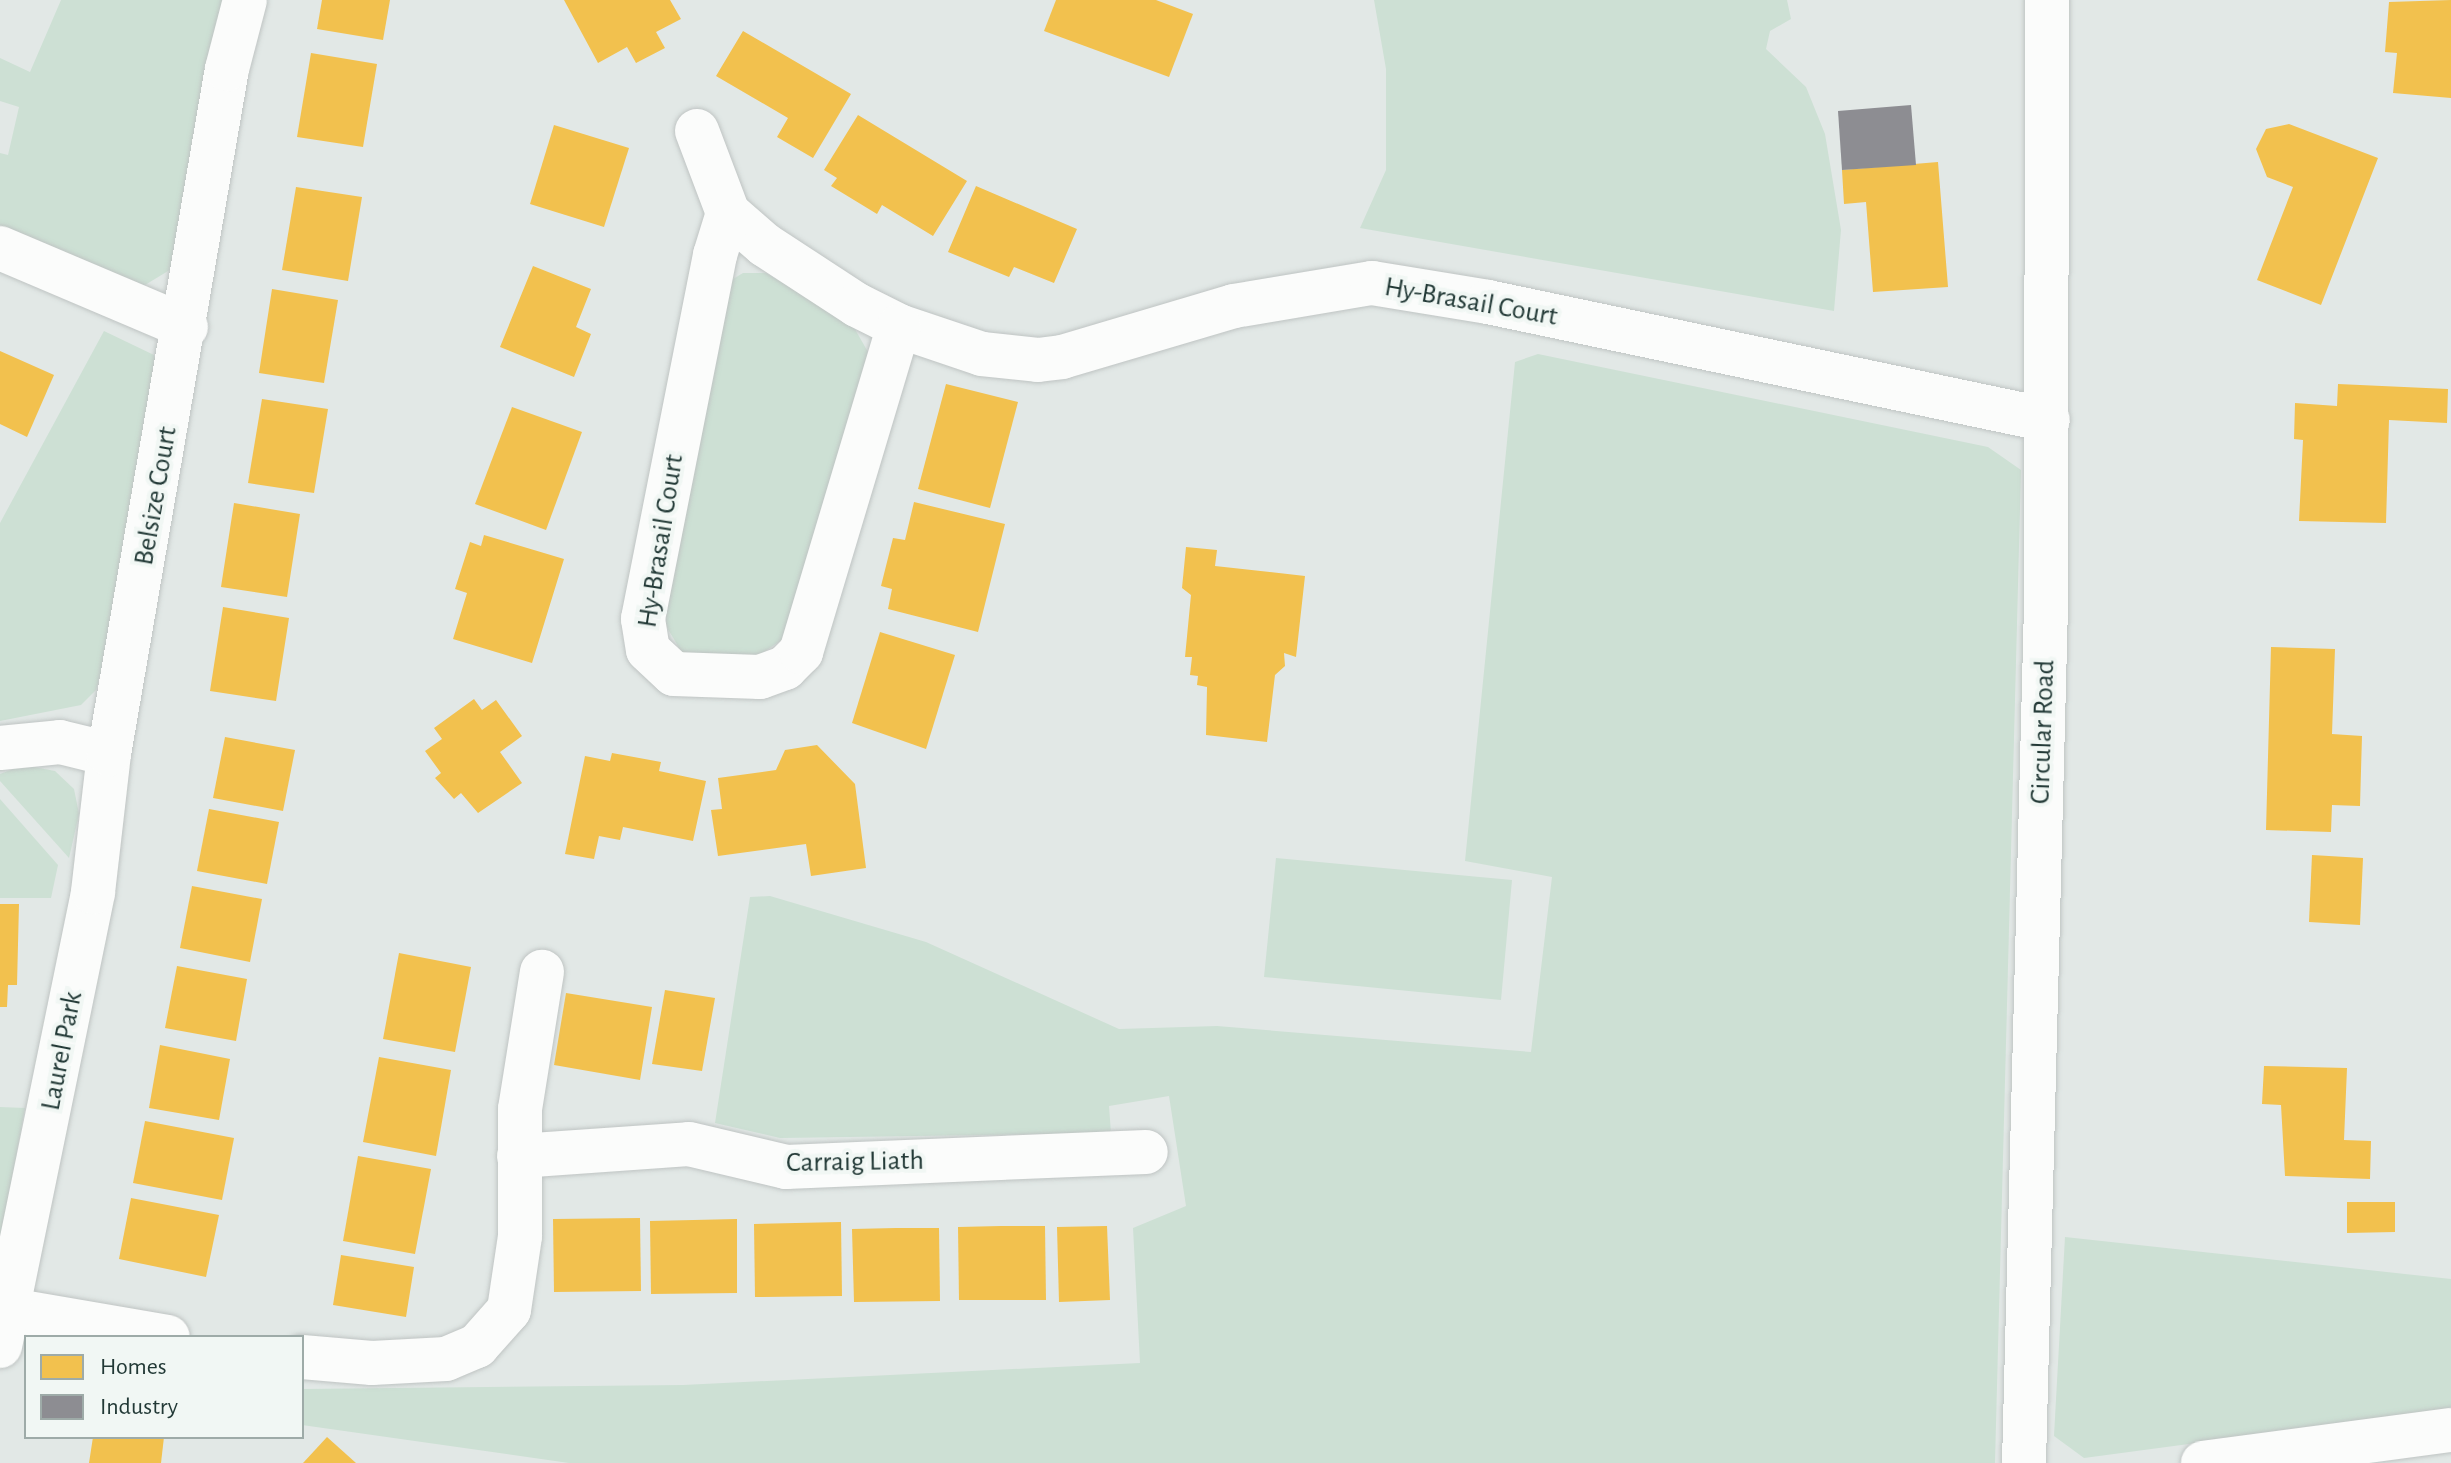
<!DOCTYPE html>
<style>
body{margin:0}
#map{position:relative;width:2451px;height:1463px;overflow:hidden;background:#e2e8e6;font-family:"Alegreya Sans",sans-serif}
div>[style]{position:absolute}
.green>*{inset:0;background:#cde0d4}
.homes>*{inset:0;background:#f2c14e}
.industry>*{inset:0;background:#8d8d92}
.roads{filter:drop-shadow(0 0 2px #bfc4c3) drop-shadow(0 0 2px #bfc4c3)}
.street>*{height:44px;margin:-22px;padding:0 22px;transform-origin:22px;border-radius:22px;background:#fbfcfb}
.secondary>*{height:44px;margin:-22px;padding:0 22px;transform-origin:22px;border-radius:22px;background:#fbfcfb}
span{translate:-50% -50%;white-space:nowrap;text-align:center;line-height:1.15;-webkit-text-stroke:8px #f1f7f4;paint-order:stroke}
.street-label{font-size:28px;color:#223936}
.legend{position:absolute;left:24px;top:1335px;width:280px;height:104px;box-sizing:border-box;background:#f1f7f4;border:2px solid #9eaba8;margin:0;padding:10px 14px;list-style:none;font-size:24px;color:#223936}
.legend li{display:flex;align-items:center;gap:16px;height:40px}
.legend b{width:40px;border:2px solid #9eaba8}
</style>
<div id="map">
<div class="green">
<i style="clip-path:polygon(61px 0,225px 0,173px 268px,145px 285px,132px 287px,0 227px,0 153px,8px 155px,19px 107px,0 101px,0 58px,30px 72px)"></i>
<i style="clip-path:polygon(1374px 0,1787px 0,1791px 19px,1770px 31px,1766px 49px,1806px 87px,1825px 134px,1841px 230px,1834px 311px,1360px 228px,1386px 170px,1386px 69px)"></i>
<i style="clip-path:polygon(743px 273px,766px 273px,852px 324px,868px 352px,786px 637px,758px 656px,682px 653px,665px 624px,723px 297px,733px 279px)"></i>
<i style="clip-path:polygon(104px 331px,154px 355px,157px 366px,106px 655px,96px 690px,81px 705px,0 721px,0 523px)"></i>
<i style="clip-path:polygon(1538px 354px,1988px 447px,2021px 470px,1995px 1463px,569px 1463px,302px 1425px,302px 1389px,683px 1385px,1140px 1363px,1133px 1228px,1186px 1206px,1169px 1096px,1109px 1106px,1111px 1133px,780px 1138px,715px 1123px,750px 897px,770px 896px,926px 942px,1119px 1029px,1217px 1026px,1531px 1052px,1552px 877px,1465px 861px,1515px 362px)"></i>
<i style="clip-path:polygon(24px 765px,55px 771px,74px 789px,79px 814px,69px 858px,0 781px,0 774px)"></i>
<i style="clip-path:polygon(0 799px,58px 865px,51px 898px,0 898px)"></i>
<i style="clip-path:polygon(1276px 858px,1512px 880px,1501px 1000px,1264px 977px)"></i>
<i style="clip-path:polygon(0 1107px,25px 1108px,0 1245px)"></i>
<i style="clip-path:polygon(2065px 1237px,2451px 1279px,2451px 1409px,2084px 1458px,2054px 1436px)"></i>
</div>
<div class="homes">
<i style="clip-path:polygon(322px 0,390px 0,383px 40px,317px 29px)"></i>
<i style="clip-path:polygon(564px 0,670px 0,681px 19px,656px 32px,665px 48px,636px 63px,627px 47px,598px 63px)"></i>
<i style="clip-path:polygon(1056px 0,1156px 0,1193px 14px,1169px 77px,1044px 31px)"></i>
<i style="clip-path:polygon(2451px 0,2451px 98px,2393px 93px,2397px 53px,2385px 52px,2389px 2px)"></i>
<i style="clip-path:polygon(743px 31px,851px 94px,813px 158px,777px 137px,788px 118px,716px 76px)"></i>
<i style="clip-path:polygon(311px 53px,377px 64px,363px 147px,297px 137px)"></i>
<i style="clip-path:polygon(858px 115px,967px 181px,933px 236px,882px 205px,877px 214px,831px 186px,837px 178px,824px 170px)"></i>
<i style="clip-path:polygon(2289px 124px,2378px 158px,2321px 305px,2257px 280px,2293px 187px,2267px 177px,2256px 149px,2266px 129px)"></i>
<i style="clip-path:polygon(554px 125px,629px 148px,604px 227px,530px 204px)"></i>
<i style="clip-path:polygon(1938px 162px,1948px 287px,1873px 292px,1866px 202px,1844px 204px,1842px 170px)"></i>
<i style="clip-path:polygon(976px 186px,1077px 229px,1054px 283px,1014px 267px,1009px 277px,948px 252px)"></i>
<i style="clip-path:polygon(296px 187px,362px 197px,348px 281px,282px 270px)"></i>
<i style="clip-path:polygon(533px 266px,591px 289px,576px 327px,591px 334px,574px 377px,500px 347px)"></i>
<i style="clip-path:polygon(272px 289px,338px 300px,324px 383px,259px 373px)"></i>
<i style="clip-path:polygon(0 351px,54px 375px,27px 437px,0 424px)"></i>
<i style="clip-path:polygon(946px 384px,1018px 402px,990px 508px,918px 489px)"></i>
<i style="clip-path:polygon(2338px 384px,2448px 389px,2447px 423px,2389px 420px,2386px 523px,2299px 521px,2303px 440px,2294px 439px,2295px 403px,2337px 406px)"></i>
<i style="clip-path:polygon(262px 399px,328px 409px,314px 493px,248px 483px)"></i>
<i style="clip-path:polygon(512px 407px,582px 432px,546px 530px,475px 504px)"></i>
<i style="clip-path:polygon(914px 502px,1005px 524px,978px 632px,888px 609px,892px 589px,881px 586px,893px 538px,905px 540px)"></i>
<i style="clip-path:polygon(234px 503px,300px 514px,287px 597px,221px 587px)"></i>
<i style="clip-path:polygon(484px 535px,564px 559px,532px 663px,453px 639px,467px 593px,455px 589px,470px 542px,481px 546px)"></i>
<i style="clip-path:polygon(1186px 547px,1217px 550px,1215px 566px,1305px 576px,1296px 657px,1284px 653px,1285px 666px,1275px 675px,1267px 742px,1206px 735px,1207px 687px,1197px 685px,1198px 676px,1190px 675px,1192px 657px,1185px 657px,1191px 595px,1182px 588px)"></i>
<i style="clip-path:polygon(223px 607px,289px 618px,276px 701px,210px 691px)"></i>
<i style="clip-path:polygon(880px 632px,955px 655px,926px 749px,852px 723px)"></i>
<i style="clip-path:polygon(2271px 647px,2335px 649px,2332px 734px,2362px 736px,2360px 806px,2332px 805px,2331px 832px,2266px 830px)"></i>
<i style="clip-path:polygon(474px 699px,482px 710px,496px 700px,522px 736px,500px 752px,522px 783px,478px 813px,461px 793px,454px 799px,435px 778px,441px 773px,425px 751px,442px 739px,434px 728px)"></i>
<i style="clip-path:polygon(225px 737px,295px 750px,283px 811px,213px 798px)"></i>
<i style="clip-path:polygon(817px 745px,855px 784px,866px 868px,811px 876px,806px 844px,718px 856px,711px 810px,722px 809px,718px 778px,776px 770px,785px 750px)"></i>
<i style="clip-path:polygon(612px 753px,661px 762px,659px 771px,706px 781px,693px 841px,623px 827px,620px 840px,599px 836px,594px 859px,565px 854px,585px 756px,610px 761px)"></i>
<i style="clip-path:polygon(209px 809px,279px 822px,267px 884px,197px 871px)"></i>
<i style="clip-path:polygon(2312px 855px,2363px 858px,2360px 925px,2309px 922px)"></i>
<i style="clip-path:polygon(192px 886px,262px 899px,250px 962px,180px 948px)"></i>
<i style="clip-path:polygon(0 904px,19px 904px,17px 985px,8px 985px,7px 1007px,0 1007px)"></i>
<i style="clip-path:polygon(399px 953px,471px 967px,455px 1052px,383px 1039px)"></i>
<i style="clip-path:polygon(177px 966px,247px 979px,236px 1041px,165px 1028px)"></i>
<i style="clip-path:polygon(665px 990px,715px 998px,702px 1071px,652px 1064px)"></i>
<i style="clip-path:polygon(566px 993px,652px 1007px,640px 1080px,554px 1065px)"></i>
<i style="clip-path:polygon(160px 1045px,230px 1059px,219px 1120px,149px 1108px)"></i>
<i style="clip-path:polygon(379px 1057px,451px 1070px,436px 1156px,363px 1142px)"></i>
<i style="clip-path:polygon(2264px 1066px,2347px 1068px,2344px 1140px,2371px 1141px,2370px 1179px,2285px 1176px,2281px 1105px,2262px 1104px)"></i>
<i style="clip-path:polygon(145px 1121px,234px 1138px,222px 1200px,133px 1183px)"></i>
<i style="clip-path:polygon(358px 1156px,431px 1169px,415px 1254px,343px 1241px)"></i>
<i style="clip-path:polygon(131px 1198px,219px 1215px,206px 1277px,119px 1259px)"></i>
<i style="clip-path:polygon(2347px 1202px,2395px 1202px,2395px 1232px,2347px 1233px)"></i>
<i style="clip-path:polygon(640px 1218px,641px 1291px,554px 1292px,553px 1219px)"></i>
<i style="clip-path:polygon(737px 1219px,737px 1293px,651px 1294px,650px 1221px)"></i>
<i style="clip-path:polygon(841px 1222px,842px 1296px,755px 1297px,754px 1224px)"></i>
<i style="clip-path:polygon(1001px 1226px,1045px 1226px,1046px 1300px,959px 1300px,958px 1227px)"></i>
<i style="clip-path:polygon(1107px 1226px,1110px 1300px,1059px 1302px,1057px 1227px)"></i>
<i style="clip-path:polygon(896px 1228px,939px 1228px,940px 1301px,854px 1302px,852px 1229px)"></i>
<i style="clip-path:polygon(341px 1255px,414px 1267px,406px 1317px,333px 1305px)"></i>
<i style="clip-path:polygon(93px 1437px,164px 1437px,161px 1463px,89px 1463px)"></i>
<i style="clip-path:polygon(327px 1437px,356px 1463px,303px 1463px)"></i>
</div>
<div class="industry">
<i style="clip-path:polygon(1911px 105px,1916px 165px,1842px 170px,1838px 111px)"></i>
</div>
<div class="roads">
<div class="street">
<i style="left:697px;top:131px;width:88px;rotate:69.3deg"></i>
<i style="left:728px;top:213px;width:49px;rotate:40.9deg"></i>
<i style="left:765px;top:245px;width:110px;rotate:33.1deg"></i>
<i style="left:857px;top:305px;width:47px;rotate:26.6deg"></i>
<i style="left:899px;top:326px;width:88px;rotate:18.6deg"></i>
<i style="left:982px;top:354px;width:56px;rotate:6.1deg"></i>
<i style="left:1038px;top:360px;width:24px;rotate:-7deg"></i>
<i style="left:1062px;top:357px;width:179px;rotate:-16.5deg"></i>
<i style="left:1234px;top:306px;width:140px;rotate:-9.5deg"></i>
<i style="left:1372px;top:283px;width:118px;rotate:9.3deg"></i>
<i style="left:1488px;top:302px;width:572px;rotate:11.9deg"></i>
<i style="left:728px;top:213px;width:44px;rotate:107.2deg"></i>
<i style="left:715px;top:255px;width:371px;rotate:101.2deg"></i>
<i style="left:643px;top:619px;width:31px;rotate:81deg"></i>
<i style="left:648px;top:650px;width:35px;rotate:43deg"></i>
<i style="left:674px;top:674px;width:86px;rotate:2deg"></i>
<i style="left:760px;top:677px;width:27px;rotate:-20deg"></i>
<i style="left:785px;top:668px;width:23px;rotate:-45deg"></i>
<i style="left:801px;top:652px;width:340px;rotate:-73.3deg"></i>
<i style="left:0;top:248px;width:202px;rotate:23deg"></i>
<i style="left:0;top:748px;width:60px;rotate:-5.7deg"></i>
<i style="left:60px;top:742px;width:50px;rotate:13.8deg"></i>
<i style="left:519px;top:1156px;width:170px;rotate:-4deg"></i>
<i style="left:689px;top:1144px;width:100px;rotate:13.3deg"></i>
<i style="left:786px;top:1167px;width:360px;rotate:-2.4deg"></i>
<i style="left:10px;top:1310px;width:160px;rotate:9.7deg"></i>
<i style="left:0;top:1346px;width:463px;rotate:-78.4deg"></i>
<i style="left:93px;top:892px;width:139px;rotate:-83.4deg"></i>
<i style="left:109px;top:754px;width:695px;rotate:-80.23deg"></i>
<i style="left:227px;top:69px;width:71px;rotate:-75.4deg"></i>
<i style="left:302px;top:1357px;width:70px;rotate:4.9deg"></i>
<i style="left:372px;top:1363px;width:74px;rotate:-3.1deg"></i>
<i style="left:446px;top:1359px;width:34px;rotate:-23deg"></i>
<i style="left:477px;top:1346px;width:48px;rotate:-48.4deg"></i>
<i style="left:509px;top:1310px;width:75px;rotate:-81.5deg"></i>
<i style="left:520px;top:1236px;width:127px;rotate:-90deg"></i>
<i style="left:520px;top:1109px;width:139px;rotate:-80.9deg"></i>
<i style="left:2203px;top:1463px;width:250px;rotate:-7.6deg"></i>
</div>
<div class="secondary">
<i style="left:2024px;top:1463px;width:857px;rotate:-88.53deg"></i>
<i style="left:2046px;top:606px;width:606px;rotate:-89.91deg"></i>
</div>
</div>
<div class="street-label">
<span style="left:1471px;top:302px;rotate:10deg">Hy-Brasail Court</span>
<span style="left:156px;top:496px;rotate:-80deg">Belsize Court</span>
<span style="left:661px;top:541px;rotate:-81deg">Hy-Brasail Court</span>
<span style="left:2043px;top:732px;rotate:-88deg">Circular Road</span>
<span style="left:62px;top:1051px;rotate:-79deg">Laurel Park</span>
<span style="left:855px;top:1162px;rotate:-1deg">Carraig Liath</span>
</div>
<ul class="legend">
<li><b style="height:22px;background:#f2c14e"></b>Homes</li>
<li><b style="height:22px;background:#8d8d92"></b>Industry</li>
</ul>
</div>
